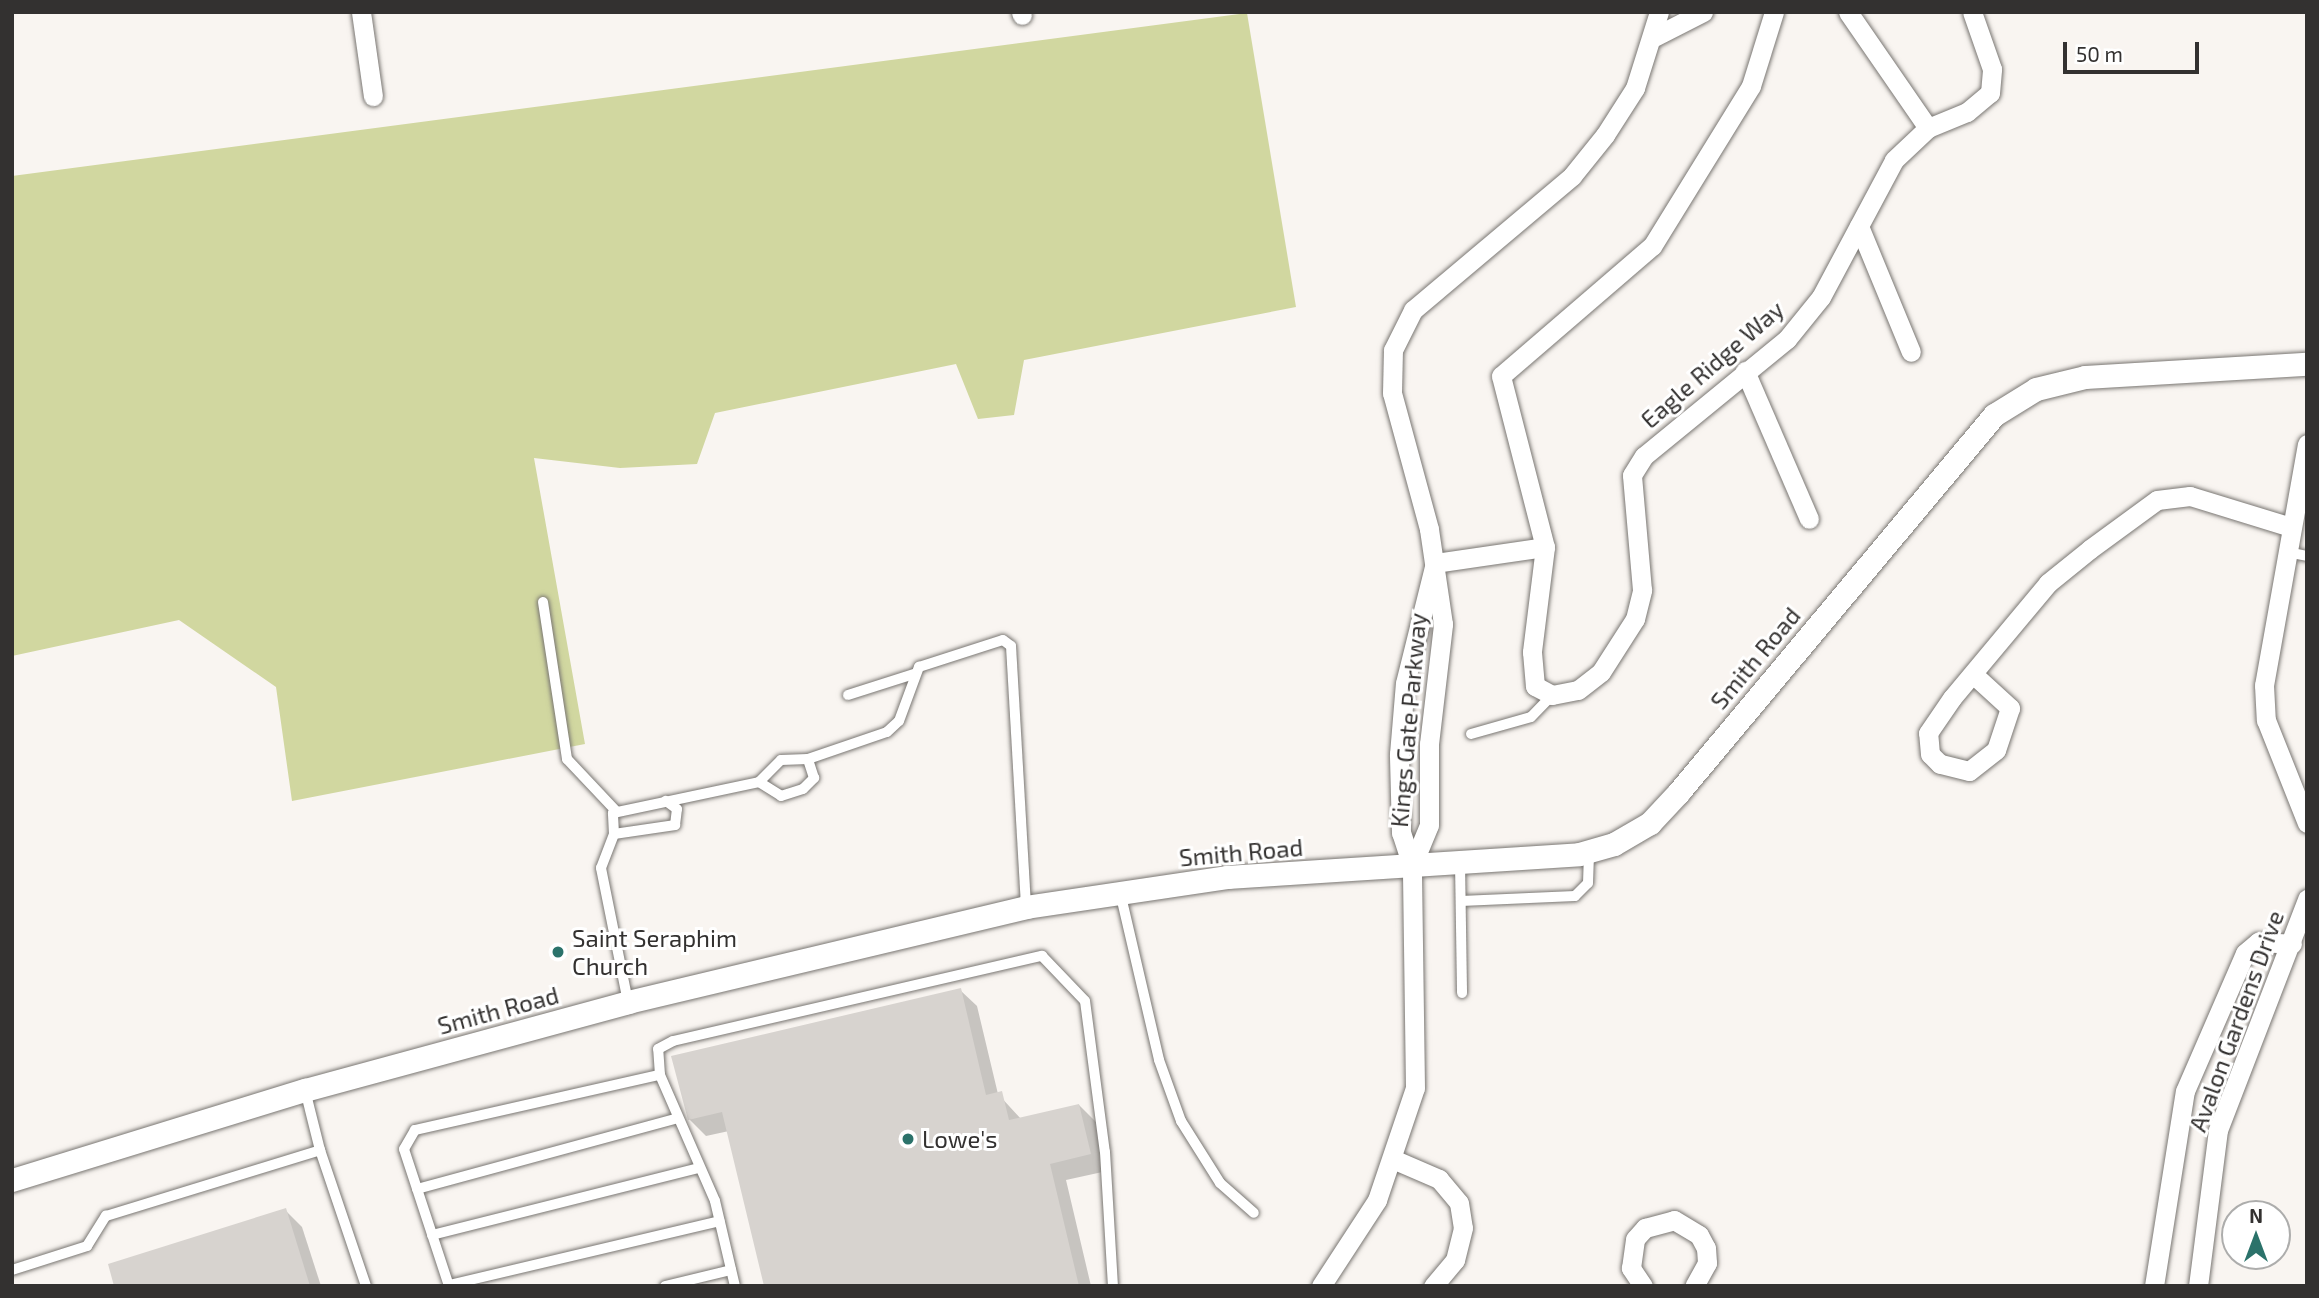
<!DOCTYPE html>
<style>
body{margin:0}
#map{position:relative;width:2319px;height:1298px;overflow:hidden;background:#f9f5f1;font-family:"Exo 2",sans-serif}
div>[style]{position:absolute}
.green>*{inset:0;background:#d1d7a0}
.shadow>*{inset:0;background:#0003}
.building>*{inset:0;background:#d7d3cf}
.roads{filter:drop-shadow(0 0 2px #797672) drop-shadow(0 0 2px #797672)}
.service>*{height:10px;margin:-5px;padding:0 5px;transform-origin:5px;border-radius:5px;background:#fff}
.minor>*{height:19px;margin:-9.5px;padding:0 9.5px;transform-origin:9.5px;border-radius:9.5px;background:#fff}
.tertiary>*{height:23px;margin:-11.5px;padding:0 11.5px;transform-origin:11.5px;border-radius:11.5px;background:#fff}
.dots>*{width:19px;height:19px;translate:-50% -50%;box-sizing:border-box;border:4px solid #fff;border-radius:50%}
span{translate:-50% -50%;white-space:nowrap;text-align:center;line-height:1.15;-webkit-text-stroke:6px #fff;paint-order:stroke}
.street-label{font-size:24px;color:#333130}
.poi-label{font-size:24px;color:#333130}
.left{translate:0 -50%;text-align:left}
.frame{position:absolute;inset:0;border:14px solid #333130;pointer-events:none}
.north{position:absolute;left:2221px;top:1200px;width:70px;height:70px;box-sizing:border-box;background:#fff;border:2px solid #adadac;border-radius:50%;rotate:0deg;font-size:19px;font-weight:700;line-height:28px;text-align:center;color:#333130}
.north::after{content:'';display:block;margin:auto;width:24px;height:32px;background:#2b726a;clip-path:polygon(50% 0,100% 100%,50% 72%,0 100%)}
.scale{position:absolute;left:2063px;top:42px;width:136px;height:32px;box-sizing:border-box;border:4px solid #333130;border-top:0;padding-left:9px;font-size:21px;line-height:24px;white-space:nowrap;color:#333130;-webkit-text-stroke:5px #fff;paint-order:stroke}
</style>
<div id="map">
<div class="green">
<i style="clip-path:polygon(1247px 13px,1296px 307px,1024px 360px,1014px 415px,978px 419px,956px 364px,715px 413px,697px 464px,620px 468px,534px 458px,585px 744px,292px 801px,276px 687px,179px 620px,12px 656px,12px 176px)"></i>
</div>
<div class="shadow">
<i style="clip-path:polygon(960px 990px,977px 1006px,998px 1094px,1021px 1119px,1079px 1105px,1096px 1122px,1107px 1171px,1066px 1180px,1091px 1286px,765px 1286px,729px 1131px,706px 1136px,689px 1119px)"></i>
<i style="clip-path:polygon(285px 1210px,302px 1227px,321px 1286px,116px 1286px)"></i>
</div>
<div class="building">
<i style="clip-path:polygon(961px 988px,986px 1095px,1002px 1091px,1009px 1120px,1079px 1104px,1091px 1154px,1050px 1164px,1079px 1286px,764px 1286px,722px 1112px,688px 1120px,671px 1056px)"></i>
<i style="clip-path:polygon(286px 1208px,310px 1286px,114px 1286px,108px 1264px)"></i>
</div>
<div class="roads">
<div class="service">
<i style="left:2287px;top:552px;width:20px;rotate:11deg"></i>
<i style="left:543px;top:602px;width:159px;rotate:81.3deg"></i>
<i style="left:567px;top:759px;width:71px;rotate:46.7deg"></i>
<i style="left:848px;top:695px;width:69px;rotate:-17.7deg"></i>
<i style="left:1471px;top:734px;width:62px;rotate:-15.8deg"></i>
<i style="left:1531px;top:717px;width:30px;rotate:-46deg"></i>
<i style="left:759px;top:782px;width:26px;rotate:32deg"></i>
<i style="left:781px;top:796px;width:23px;rotate:-18deg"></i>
<i style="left:803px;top:789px;width:16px;rotate:-45deg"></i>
<i style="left:814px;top:778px;width:20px;rotate:-108deg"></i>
<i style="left:614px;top:834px;width:62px;rotate:-8.4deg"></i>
<i style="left:675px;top:825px;width:16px;rotate:-83deg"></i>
<i style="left:677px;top:809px;width:14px;rotate:-144deg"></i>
<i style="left:1460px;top:863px;width:130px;rotate:89.1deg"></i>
<i style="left:1120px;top:892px;width:172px;rotate:76.9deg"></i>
<i style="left:1159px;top:1060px;width:65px;rotate:70.2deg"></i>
<i style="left:1181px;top:1121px;width:73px;rotate:57.8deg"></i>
<i style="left:1220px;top:1183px;width:45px;rotate:41.4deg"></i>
<i style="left:1461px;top:901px;width:114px;rotate:-2.5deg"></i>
<i style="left:1575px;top:896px;width:18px;rotate:-45deg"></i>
<i style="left:1588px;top:883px;width:30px;rotate:-88deg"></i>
<i style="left:628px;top:1002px;width:137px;rotate:-101.4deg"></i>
<i style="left:601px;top:868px;width:36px;rotate:-69deg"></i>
<i style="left:614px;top:834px;width:21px;rotate:-93deg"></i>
<i style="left:613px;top:813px;width:149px;rotate:-12deg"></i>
<i style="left:759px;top:782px;width:31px;rotate:-45deg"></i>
<i style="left:781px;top:760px;width:27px;rotate:-2deg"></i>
<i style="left:808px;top:759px;width:83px;rotate:-18.9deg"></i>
<i style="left:887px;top:732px;width:16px;rotate:-43deg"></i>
<i style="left:899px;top:721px;width:58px;rotate:-69.7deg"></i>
<i style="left:919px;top:667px;width:88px;rotate:-17.8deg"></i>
<i style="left:1003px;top:640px;width:10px;rotate:37deg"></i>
<i style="left:1011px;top:646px;width:261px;rotate:86.7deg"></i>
<i style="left:660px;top:1075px;width:26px;rotate:-94deg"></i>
<i style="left:658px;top:1049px;width:17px;rotate:-28deg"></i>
<i style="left:673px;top:1041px;width:379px;rotate:-13deg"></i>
<i style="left:1042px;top:956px;width:62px;rotate:46.3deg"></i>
<i style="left:1085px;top:1001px;width:152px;rotate:82.5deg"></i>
<i style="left:1105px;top:1152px;width:134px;rotate:86.6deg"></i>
<i style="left:305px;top:1090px;width:62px;rotate:76deg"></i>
<i style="left:417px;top:1189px;width:267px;rotate:-15.2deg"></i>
<i style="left:432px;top:1235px;width:275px;rotate:-14.1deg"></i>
<i style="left:12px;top:1270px;width:79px;rotate:-17.7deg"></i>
<i style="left:87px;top:1246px;width:36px;rotate:-58deg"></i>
<i style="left:106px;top:1216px;width:224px;rotate:-17.1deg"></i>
<i style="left:320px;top:1150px;width:144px;rotate:71.3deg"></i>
<i style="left:449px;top:1285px;width:278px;rotate:-13.3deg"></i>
<i style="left:449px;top:1286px;width:144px;rotate:-108.2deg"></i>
<i style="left:404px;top:1149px;width:22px;rotate:-60deg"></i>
<i style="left:415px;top:1130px;width:251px;rotate:-12.7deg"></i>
<i style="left:660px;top:1075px;width:137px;rotate:66.4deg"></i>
<i style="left:715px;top:1201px;width:87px;rotate:76.8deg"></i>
<i style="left:665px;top:1286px;width:68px;rotate:-13.6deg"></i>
</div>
<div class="minor">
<i style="left:361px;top:12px;width:85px;rotate:81.9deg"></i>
<i style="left:1021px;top:12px;width:3px;rotate:72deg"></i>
<i style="left:1774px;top:12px;width:77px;rotate:107.3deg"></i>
<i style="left:1751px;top:86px;width:188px;rotate:121.7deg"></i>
<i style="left:1652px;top:246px;width:199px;rotate:139.3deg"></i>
<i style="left:1501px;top:376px;width:177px;rotate:75.6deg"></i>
<i style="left:1545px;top:547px;width:106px;rotate:97.1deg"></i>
<i style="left:1532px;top:652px;width:34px;rotate:85deg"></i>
<i style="left:1535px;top:686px;width:19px;rotate:28deg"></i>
<i style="left:1552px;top:695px;width:26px;rotate:-11deg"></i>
<i style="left:1578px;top:690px;width:29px;rotate:-38deg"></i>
<i style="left:1601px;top:672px;width:63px;rotate:-57.3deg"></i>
<i style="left:1635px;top:619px;width:30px;rotate:-76deg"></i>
<i style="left:1642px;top:590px;width:115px;rotate:-95deg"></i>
<i style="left:1632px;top:475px;width:22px;rotate:-58deg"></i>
<i style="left:1644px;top:456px;width:185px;rotate:-39.3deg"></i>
<i style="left:1787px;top:339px;width:54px;rotate:-51deg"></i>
<i style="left:1821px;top:297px;width:155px;rotate:-61.9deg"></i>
<i style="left:1894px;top:160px;width:47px;rotate:-43.3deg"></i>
<i style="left:1928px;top:128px;width:42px;rotate:-22.3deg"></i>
<i style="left:1967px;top:112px;width:30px;rotate:-40deg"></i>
<i style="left:1990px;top:93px;width:24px;rotate:-85deg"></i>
<i style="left:1992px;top:69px;width:60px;rotate:-109.3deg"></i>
<i style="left:1848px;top:12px;width:141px;rotate:55.4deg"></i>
<i style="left:1654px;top:37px;width:55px;rotate:-27deg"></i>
<i style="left:1859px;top:226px;width:136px;rotate:67.6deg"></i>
<i style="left:1745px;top:371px;width:161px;rotate:66.6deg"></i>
<i style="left:2307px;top:444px;width:245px;rotate:100.1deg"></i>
<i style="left:2264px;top:685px;width:35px;rotate:87deg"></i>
<i style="left:2266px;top:720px;width:111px;rotate:68.3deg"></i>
<i style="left:1435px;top:563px;width:111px;rotate:-8.3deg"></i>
<i style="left:1974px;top:675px;width:49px;rotate:42.5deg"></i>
<i style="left:2010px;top:708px;width:44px;rotate:108.4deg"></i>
<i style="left:1996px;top:750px;width:34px;rotate:142deg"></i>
<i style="left:1969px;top:771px;width:30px;rotate:-166deg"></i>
<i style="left:1940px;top:764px;width:14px;rotate:-135deg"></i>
<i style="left:1930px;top:754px;width:21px;rotate:-95deg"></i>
<i style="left:1928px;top:733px;width:42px;rotate:-55.6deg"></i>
<i style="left:1952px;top:698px;width:150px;rotate:-50.1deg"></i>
<i style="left:2048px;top:583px;width:54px;rotate:-39deg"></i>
<i style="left:2090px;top:549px;width:83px;rotate:-36.2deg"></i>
<i style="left:2157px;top:500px;width:33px;rotate:-7deg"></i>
<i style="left:2190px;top:496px;width:106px;rotate:17.1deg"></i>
<i style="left:1412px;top:866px;width:44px;rotate:-67.5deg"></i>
<i style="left:1429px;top:825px;width:81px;rotate:-90deg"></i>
<i style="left:1429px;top:744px;width:121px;rotate:-83.3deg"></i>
<i style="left:1443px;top:624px;width:96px;rotate:-98.4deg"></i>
<i style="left:1429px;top:529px;width:141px;rotate:-105.2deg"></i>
<i style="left:1392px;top:393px;width:43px;rotate:-88.7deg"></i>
<i style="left:1393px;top:350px;width:45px;rotate:-63.4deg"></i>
<i style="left:1413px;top:310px;width:208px;rotate:-40.1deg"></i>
<i style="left:1572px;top:176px;width:53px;rotate:-51.2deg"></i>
<i style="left:1605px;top:135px;width:56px;rotate:-57.4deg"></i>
<i style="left:1635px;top:88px;width:80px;rotate:-72.5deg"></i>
<i style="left:1395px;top:1160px;width:48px;rotate:23.4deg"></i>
<i style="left:1439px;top:1179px;width:31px;rotate:50deg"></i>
<i style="left:1459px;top:1203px;width:25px;rotate:81deg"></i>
<i style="left:1463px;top:1228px;width:33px;rotate:104deg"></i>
<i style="left:1455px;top:1260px;width:34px;rotate:130deg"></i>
<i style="left:1321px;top:1286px;width:103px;rotate:-56.9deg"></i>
<i style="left:1377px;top:1200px;width:118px;rotate:-71.3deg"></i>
<i style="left:1415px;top:1088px;width:222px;rotate:-90.8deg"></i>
<i style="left:1412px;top:866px;width:35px;rotate:-108deg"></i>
<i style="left:1401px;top:833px;width:79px;rotate:-91.5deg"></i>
<i style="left:1399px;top:754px;width:71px;rotate:-85.2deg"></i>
<i style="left:1405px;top:683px;width:120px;rotate:-76deg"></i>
<i style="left:1643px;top:1286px;width:22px;rotate:-124deg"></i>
<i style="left:1631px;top:1268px;width:29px;rotate:-82deg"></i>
<i style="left:1635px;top:1239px;width:15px;rotate:-48deg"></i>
<i style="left:1645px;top:1228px;width:30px;rotate:-15deg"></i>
<i style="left:1674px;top:1220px;width:29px;rotate:31deg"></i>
<i style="left:1699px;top:1235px;width:15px;rotate:62deg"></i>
<i style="left:1706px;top:1248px;width:15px;rotate:86deg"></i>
<i style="left:1707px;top:1263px;width:26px;rotate:119deg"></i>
<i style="left:2154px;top:1286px;width:197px;rotate:-81deg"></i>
<i style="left:2185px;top:1091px;width:150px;rotate:-66.5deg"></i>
<i style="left:2245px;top:953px;width:17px;rotate:-40deg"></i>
<i style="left:2258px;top:942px;width:34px;rotate:3deg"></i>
<i style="left:2198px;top:1286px;width:157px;rotate:-82.7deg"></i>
<i style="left:2218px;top:1130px;width:248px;rotate:-68.9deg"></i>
</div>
<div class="tertiary">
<i style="left:12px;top:1180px;width:307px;rotate:-17.1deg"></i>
<i style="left:305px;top:1090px;width:335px;rotate:-15.2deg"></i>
<i style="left:628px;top:1002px;width:409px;rotate:-13.4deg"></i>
<i style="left:1026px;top:907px;width:203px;rotate:-8.5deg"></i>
<i style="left:1227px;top:877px;width:353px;rotate:-3.7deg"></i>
<i style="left:1579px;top:854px;width:36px;rotate:-16deg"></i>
<i style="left:1614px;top:844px;width:42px;rotate:-30.3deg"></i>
<i style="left:1650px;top:823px;width:41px;rotate:-47deg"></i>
<i style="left:1678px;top:793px;width:493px;rotate:-50.1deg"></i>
<i style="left:1994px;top:415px;width:49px;rotate:-31.8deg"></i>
<i style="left:2036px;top:389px;width:50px;rotate:-13.8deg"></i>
<i style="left:2085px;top:377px;width:222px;rotate:-3.4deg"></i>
</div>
</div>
<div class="dots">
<i style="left:558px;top:952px;background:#2b726a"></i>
<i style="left:908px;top:1139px;background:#2b726a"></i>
</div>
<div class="street-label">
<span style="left:1712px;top:364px;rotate:-41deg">Eagle Ridge Way</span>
<span style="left:1755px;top:658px;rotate:-50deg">Smith Road</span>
<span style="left:1408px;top:720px;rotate:-85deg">Kings Gate Parkway</span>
<span style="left:1241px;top:852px;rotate:-5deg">Smith Road</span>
<span style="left:498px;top:1010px;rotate:-15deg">Smith Road</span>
<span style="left:2236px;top:1021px;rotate:-70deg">Avalon Gardens Drive</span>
</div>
<div class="poi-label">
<span class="left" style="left:572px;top:952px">Saint Seraphim<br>Church</span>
<span class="left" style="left:922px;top:1139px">Lowe's</span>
</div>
<div class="frame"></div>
<div class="north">N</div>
<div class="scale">50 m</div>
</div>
